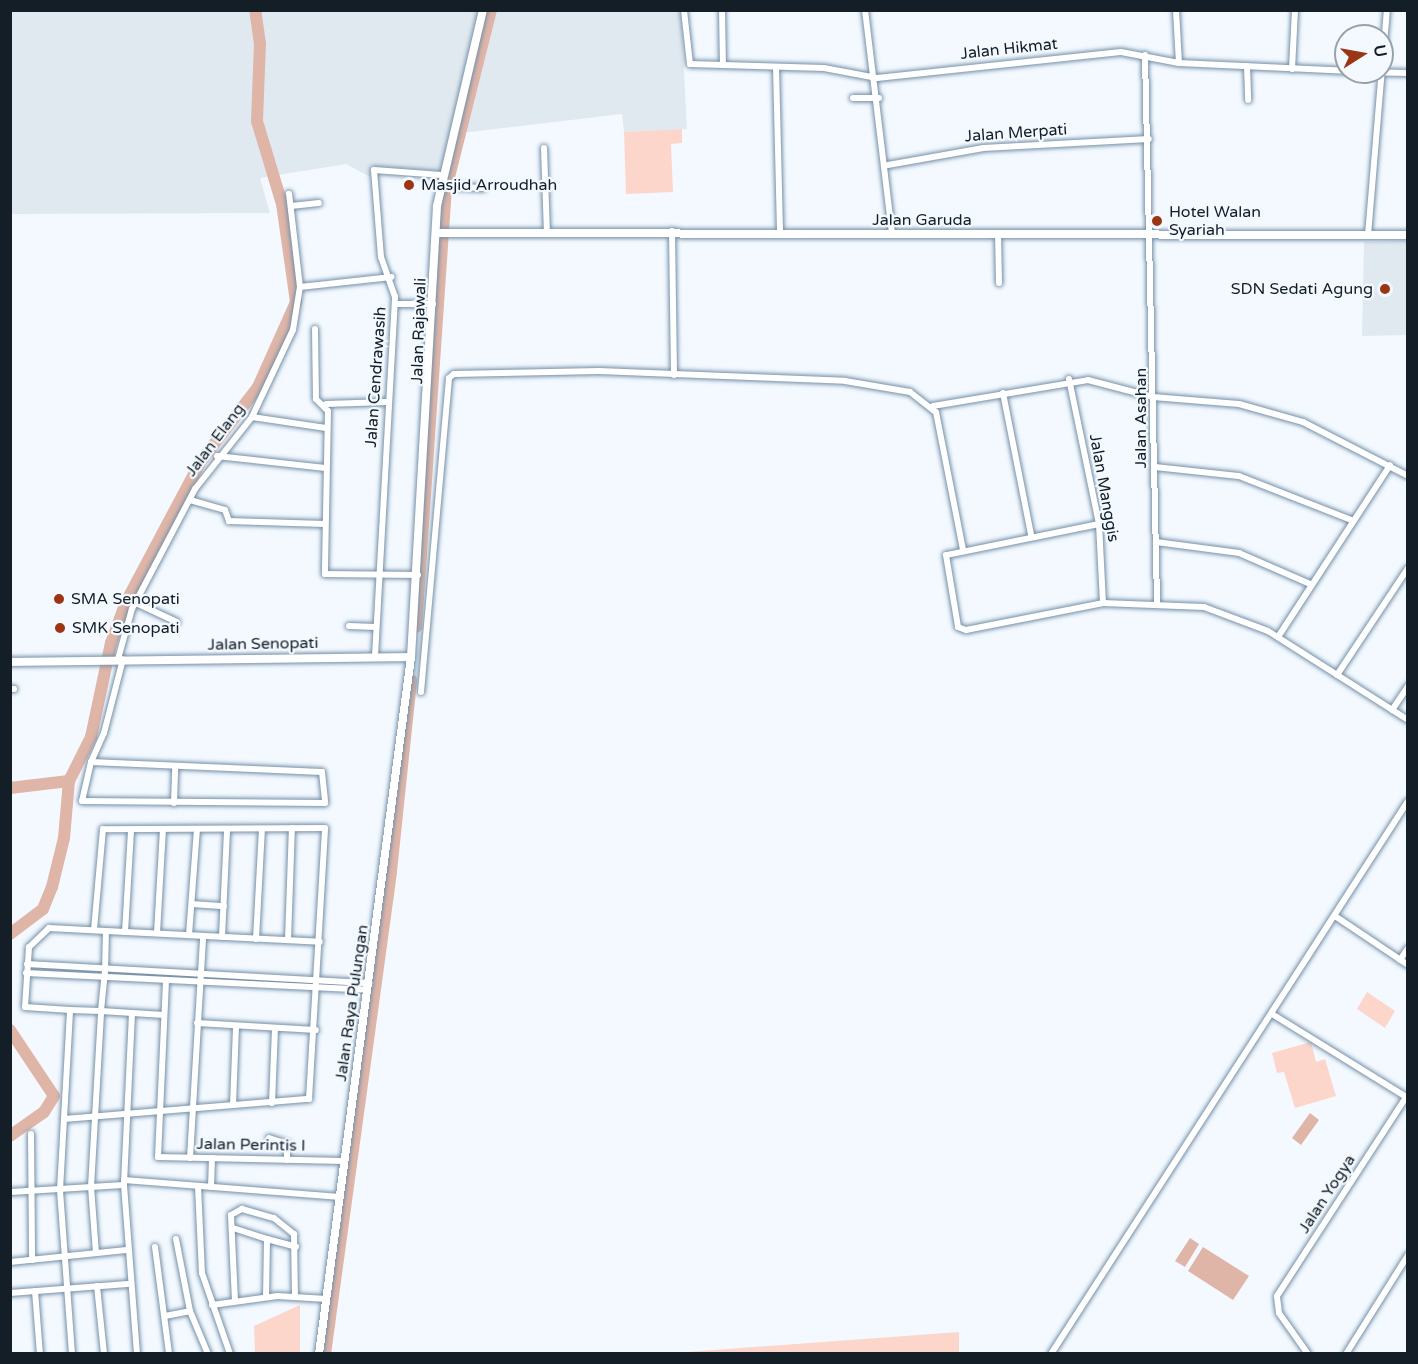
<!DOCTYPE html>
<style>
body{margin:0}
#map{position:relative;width:1418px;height:1364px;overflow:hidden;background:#f3f9ff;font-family:"Varela Round",sans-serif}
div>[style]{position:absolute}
.built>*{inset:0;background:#e1e9f0}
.green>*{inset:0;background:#fcd6cb}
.water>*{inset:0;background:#dfb5a8}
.river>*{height:12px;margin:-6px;padding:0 6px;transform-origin:6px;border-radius:6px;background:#dfb5a8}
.roads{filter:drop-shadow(0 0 2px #7590a8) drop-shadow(0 0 2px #7590a8)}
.minor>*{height:6px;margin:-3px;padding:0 3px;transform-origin:3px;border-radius:3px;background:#fff}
.tertiary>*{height:8px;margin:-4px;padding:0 4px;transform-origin:4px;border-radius:4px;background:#fff}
.dots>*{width:16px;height:16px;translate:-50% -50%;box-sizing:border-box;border:3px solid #f3f9ff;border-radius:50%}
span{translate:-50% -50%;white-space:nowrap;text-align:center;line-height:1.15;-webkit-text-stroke:4.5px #f3f9ff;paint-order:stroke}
.street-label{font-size:16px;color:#131e27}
.poi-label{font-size:16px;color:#131e27}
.left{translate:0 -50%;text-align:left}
.right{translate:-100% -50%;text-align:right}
.frame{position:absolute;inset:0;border:12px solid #131e27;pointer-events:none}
.north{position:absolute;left:1334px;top:24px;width:60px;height:60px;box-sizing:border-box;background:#f3f9ff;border:2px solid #99a1a9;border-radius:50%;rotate:79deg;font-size:16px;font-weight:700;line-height:24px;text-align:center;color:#131e27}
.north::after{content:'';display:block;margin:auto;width:21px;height:27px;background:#9c3513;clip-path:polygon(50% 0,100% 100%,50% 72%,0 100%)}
</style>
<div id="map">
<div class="built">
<i style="clip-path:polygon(10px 11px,681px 11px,687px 129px,624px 132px,622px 114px,453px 134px,443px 171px,371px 166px,370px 177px,346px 164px,260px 178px,270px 213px,11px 214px)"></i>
<i style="clip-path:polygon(1407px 241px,1407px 335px,1362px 336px,1364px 242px)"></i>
</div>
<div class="green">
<i style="clip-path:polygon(682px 129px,682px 143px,671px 144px,673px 192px,626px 194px,624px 132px)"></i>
<i style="clip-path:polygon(1367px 992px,1395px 1011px,1385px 1028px,1357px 1009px)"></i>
<i style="clip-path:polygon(1311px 1042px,1316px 1062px,1325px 1059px,1336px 1096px,1295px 1108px,1284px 1072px,1277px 1073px,1272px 1053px)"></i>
<i style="clip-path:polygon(300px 1305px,300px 1353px,255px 1353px,254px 1326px)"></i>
<i style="clip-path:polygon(959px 1332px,959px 1353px,674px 1353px)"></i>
</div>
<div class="water">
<i style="clip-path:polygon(1310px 1113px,1319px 1120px,1301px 1145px,1292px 1138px)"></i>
<i style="clip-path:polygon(1190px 1238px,1199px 1244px,1185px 1267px,1175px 1261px)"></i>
<i style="clip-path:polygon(1203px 1247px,1249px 1276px,1233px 1300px,1188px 1271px)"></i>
</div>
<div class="river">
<i style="left:416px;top:627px;width:439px;rotate:-86.1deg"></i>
<i style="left:446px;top:189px;width:185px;rotate:-75.9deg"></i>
<i style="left:10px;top:788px;width:59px;rotate:-6.8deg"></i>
<i style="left:10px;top:934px;width:41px;rotate:-37.1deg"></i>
<i style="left:43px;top:909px;width:24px;rotate:-68deg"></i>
<i style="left:52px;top:887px;width:50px;rotate:-76.2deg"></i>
<i style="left:64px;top:838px;width:57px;rotate:-85deg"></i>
<i style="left:69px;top:781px;width:49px;rotate:-63.4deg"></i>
<i style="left:91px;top:737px;width:96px;rotate:-78deg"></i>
<i style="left:111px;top:643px;width:44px;rotate:-69.9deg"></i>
<i style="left:126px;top:602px;width:160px;rotate:-62deg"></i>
<i style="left:201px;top:461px;width:93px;rotate:-52.4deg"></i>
<i style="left:258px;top:387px;width:93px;rotate:-65.9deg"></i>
<i style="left:296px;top:302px;width:99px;rotate:-98.1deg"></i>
<i style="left:282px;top:204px;width:87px;rotate:-106.8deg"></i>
<i style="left:257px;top:121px;width:77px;rotate:-87.8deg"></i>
<i style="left:260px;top:44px;width:34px;rotate:-98deg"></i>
<i style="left:10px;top:1030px;width:79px;rotate:56.3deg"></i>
<i style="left:54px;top:1096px;width:19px;rotate:122deg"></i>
<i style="left:44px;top:1112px;width:42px;rotate:144.8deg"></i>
<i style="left:325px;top:1354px;width:487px;rotate:-82.2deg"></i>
<i style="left:391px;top:871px;width:192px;rotate:-84deg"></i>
</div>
<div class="roads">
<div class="minor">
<i style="left:684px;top:10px;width:54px;rotate:83.7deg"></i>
<i style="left:690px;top:64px;width:134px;rotate:1.7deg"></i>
<i style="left:824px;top:68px;width:54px;rotate:10.7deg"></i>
<i style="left:877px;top:78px;width:245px;rotate:-6.1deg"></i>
<i style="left:1121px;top:52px;width:59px;rotate:10.7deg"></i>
<i style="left:1179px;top:63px;width:167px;rotate:2.7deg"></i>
<i style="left:722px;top:10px;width:55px;rotate:89deg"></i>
<i style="left:865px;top:10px;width:225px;rotate:83.1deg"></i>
<i style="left:1176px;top:10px;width:53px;rotate:86.8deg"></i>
<i style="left:1145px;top:55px;width:547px;rotate:88.74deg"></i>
<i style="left:1247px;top:66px;width:34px;rotate:88deg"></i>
<i style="left:776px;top:67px;width:164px;rotate:88.6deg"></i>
<i style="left:1292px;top:69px;width:59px;rotate:-87.1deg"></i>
<i style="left:1367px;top:72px;width:41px;rotate:1.4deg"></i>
<i style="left:853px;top:98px;width:26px"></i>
<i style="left:544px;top:148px;width:84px;rotate:88deg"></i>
<i style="left:888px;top:165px;width:97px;rotate:-10.1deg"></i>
<i style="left:983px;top:148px;width:166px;rotate:-3.1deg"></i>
<i style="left:440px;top:186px;width:43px;rotate:2.7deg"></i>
<i style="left:291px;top:206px;width:28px;rotate:-6deg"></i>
<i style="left:672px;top:231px;width:144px;rotate:89.2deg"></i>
<i style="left:998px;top:234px;width:49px;rotate:88.8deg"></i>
<i style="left:1368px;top:235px;width:226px;rotate:-85.2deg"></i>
<i style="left:300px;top:287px;width:92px;rotate:-6.3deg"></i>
<i style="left:395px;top:304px;width:38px"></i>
<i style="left:315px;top:329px;width:70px;rotate:89.2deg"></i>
<i style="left:316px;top:399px;width:17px;rotate:45deg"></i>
<i style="left:328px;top:411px;width:163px;rotate:91.1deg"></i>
<i style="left:325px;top:574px;width:93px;rotate:0.6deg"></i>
<i style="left:1069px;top:379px;width:148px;rotate:78.3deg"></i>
<i style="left:1099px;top:524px;width:79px;rotate:87.1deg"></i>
<i style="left:1003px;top:393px;width:145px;rotate:78.8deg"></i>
<i style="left:326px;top:404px;width:60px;rotate:-1.9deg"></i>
<i style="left:933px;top:406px;width:157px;rotate:-9.5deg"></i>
<i style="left:1088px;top:380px;width:67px;rotate:14.7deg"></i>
<i style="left:1153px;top:397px;width:86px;rotate:4.7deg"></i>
<i style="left:1239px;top:404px;width:66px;rotate:15.7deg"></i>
<i style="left:1303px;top:422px;width:118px;rotate:27.2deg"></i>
<i style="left:252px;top:417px;width:75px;rotate:8.5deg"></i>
<i style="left:217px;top:456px;width:109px;rotate:6.3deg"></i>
<i style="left:1155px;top:467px;width:84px;rotate:6.1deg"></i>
<i style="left:1239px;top:476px;width:120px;rotate:21.4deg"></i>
<i style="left:190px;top:500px;width:36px;rotate:16deg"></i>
<i style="left:225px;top:510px;width:12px;rotate:70deg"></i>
<i style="left:229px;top:521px;width:96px;rotate:1.8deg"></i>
<i style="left:1099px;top:524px;width:156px;rotate:168.5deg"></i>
<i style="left:946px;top:555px;width:73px;rotate:80.5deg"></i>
<i style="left:958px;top:627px;width:9px;rotate:21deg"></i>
<i style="left:966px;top:630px;width:140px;rotate:-11.1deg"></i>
<i style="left:1103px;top:603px;width:101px;rotate:2.3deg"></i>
<i style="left:1204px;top:607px;width:68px;rotate:20.6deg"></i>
<i style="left:1268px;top:631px;width:166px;rotate:32.4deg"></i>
<i style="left:1156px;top:542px;width:84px;rotate:7.5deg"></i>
<i style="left:1239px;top:553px;width:77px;rotate:23.6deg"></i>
<i style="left:136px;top:603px;width:45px;rotate:24.9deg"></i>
<i style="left:349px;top:626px;width:27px;rotate:2deg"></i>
<i style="left:1278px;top:637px;width:205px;rotate:-56.9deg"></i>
<i style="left:375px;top:656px;width:360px;rotate:-86.8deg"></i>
<i style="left:395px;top:297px;width:42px;rotate:-109.3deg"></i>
<i style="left:381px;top:257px;width:87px;rotate:-94.6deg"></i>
<i style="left:374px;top:170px;width:68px;rotate:4.2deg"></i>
<i style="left:118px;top:659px;width:52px;rotate:-74.4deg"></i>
<i style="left:132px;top:609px;width:136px;rotate:-62.3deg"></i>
<i style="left:195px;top:489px;width:92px;rotate:-51.6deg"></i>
<i style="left:252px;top:417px;width:96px;rotate:-64.8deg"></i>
<i style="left:293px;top:330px;width:44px;rotate:-80.8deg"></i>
<i style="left:300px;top:287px;width:94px;rotate:-96.7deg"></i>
<i style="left:1337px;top:675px;width:128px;rotate:-56.4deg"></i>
<i style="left:10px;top:689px;width:4px"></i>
<i style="left:421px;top:692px;width:315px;rotate:-84.9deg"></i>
<i style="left:449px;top:378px;width:6px;rotate:-39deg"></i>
<i style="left:454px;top:374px;width:145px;rotate:-1.2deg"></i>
<i style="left:599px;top:371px;width:246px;rotate:2.3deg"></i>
<i style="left:845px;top:381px;width:66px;rotate:9.6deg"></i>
<i style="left:910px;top:392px;width:33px;rotate:38deg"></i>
<i style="left:936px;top:412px;width:141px;rotate:78.9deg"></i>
<i style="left:1392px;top:710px;width:29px;rotate:-56deg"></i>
<i style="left:91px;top:762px;width:231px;rotate:2.5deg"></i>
<i style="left:322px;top:772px;width:31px;rotate:84deg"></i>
<i style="left:325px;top:803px;width:243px;rotate:-179.5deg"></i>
<i style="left:82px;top:801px;width:40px;rotate:-77deg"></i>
<i style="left:91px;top:762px;width:32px;rotate:-66deg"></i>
<i style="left:104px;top:733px;width:76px;rotate:-75.6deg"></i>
<i style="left:174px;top:803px;width:35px;rotate:-88deg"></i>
<i style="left:192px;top:904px;width:32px;rotate:4deg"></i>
<i style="left:1335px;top:916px;width:88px;rotate:33.9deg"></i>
<i style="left:106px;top:931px;width:214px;rotate:2.9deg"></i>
<i style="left:125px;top:932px;width:102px;rotate:-86.6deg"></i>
<i style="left:157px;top:933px;width:104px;rotate:-86.7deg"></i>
<i style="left:189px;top:935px;width:106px;rotate:-85.7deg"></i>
<i style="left:222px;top:937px;width:108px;rotate:-87.3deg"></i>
<i style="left:256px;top:939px;width:110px;rotate:-86.9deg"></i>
<i style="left:288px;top:940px;width:112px;rotate:-88deg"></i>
<i style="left:1400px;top:960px;width:14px;rotate:-56deg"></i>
<i style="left:27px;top:964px;width:343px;rotate:3.2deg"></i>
<i style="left:26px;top:973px;width:342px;rotate:2.8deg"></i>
<i style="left:166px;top:981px;width:176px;rotate:92.6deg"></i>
<i style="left:158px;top:1157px;width:186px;rotate:1.2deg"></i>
<i style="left:1272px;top:1014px;width:160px;rotate:31.7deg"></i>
<i style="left:197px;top:1023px;width:119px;rotate:3.4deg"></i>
<i style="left:272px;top:1103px;width:75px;rotate:-87.7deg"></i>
<i style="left:233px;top:1105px;width:79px;rotate:-87.8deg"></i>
<i style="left:64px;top:1119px;width:109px;rotate:-86.8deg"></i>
<i style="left:31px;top:1134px;width:126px;rotate:89.5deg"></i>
<i style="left:269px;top:1138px;width:19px;rotate:18deg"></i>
<i style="left:287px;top:1144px;width:16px;rotate:90deg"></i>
<i style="left:190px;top:1158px;width:222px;rotate:-86.6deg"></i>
<i style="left:124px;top:1180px;width:217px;rotate:4.5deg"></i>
<i style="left:124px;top:1183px;width:170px;rotate:-87.3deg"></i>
<i style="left:198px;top:1186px;width:87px;rotate:87.4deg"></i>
<i style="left:202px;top:1273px;width:86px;rotate:70.9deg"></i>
<i style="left:211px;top:1187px;width:29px;rotate:-88deg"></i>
<i style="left:10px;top:1192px;width:114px;rotate:-3.5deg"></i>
<i style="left:124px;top:1185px;width:169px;rotate:85.6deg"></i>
<i style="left:233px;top:1228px;width:36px;rotate:18deg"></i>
<i style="left:176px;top:1239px;width:73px;rotate:79deg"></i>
<i style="left:190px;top:1311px;width:47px;rotate:67.3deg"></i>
<i style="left:155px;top:1247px;width:108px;rotate:82.5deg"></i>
<i style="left:96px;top:1253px;width:66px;rotate:-94.3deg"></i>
<i style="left:91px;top:1187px;width:176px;rotate:-86.7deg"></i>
<i style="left:101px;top:1011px;width:40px;rotate:-84.3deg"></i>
<i style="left:105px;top:971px;width:40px;rotate:-88.6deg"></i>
<i style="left:106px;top:931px;width:57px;rotate:-177deg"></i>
<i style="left:49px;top:928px;width:28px;rotate:136deg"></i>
<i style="left:29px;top:947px;width:60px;rotate:93.8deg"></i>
<i style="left:25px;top:1007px;width:45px;rotate:3.8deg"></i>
<i style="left:70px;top:1010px;width:31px;rotate:2deg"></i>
<i style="left:101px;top:1011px;width:63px;rotate:3.6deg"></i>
<i style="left:10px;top:1262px;width:117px;rotate:-5.9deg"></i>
<i style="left:97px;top:1286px;width:68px;rotate:84.1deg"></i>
<i style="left:35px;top:1291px;width:63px;rotate:85.5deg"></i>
<i style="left:10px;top:1293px;width:118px;rotate:-4.4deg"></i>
<i style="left:266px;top:1297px;width:58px;rotate:-89deg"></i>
<i style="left:267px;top:1239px;width:30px;rotate:15deg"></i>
<i style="left:235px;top:1301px;width:86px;rotate:-92.7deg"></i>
<i style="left:231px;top:1215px;width:13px;rotate:-29deg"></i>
<i style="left:242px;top:1209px;width:33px;rotate:16deg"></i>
<i style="left:274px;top:1218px;width:26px;rotate:39deg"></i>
<i style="left:294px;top:1234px;width:62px;rotate:89.1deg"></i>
<i style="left:212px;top:1305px;width:66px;rotate:-7.9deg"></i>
<i style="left:277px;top:1296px;width:50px;rotate:3.4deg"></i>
<i style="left:165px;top:1316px;width:25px;rotate:-11deg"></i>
<i style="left:72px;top:1354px;width:164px;rotate:-94.2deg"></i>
<i style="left:60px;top:1190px;width:71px;rotate:-86.8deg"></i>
<i style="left:64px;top:1119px;width:246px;rotate:-4.7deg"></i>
<i style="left:309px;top:1099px;width:271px;rotate:-86.6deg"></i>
<i style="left:325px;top:828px;width:222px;rotate:179.7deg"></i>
<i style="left:103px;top:829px;width:100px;rotate:95.1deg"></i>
<i style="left:1051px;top:1354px;width:658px;rotate:-57.15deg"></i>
<i style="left:1308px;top:1354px;width:50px;rotate:-125.3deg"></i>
<i style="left:1279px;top:1313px;width:17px;rotate:-97deg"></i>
<i style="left:1277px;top:1296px;width:237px;rotate:-57deg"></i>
<i style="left:1346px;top:1354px;width:117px;rotate:-57.9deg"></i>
</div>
<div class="tertiary">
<i style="left:436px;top:233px;width:972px;rotate:0.12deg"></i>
<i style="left:10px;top:662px;width:401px;rotate:-0.7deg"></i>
<i style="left:319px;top:1354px;width:703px;rotate:-82.48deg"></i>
<i style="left:411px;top:657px;width:452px;rotate:-86.7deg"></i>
<i style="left:437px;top:206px;width:201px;rotate:-76.8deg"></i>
</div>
</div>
<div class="dots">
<i style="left:409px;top:185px;background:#9c3513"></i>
<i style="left:1157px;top:221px;background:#9c3513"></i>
<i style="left:1385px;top:289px;background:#9c3513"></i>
<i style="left:59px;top:599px;background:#9c3513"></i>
<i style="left:60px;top:628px;background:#9c3513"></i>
</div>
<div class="street-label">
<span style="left:1009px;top:49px;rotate:-6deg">Jalan Hikmat</span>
<span style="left:1016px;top:133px;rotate:-4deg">Jalan Merpati</span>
<span style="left:922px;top:220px">Jalan Garuda</span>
<span style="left:419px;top:331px;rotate:-88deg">Jalan Rajawali</span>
<span style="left:376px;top:377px;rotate:-86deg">Jalan Cendrawasih</span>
<span style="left:1141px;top:418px;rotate:-90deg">Jalan Asahan</span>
<span style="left:215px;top:440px;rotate:-53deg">Jalan Elang</span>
<span style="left:1104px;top:488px;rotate:80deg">Jalan Manggis</span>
<span style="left:263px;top:644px;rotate:-1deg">Jalan Senopati</span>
<span style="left:352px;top:1003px;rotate:-82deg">Jalan Raya Pulungan</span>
<span style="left:251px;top:1145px;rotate:1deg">Jalan Perintis I</span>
<span style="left:1327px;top:1194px;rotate:-57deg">Jalan Yogya</span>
</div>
<div class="poi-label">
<span class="left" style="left:421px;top:185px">Masjid Arroudhah</span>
<span class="left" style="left:1169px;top:221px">Hotel Walan<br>Syariah</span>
<span class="right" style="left:1373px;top:289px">SDN Sedati Agung</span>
<span class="left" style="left:71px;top:599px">SMA Senopati</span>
<span class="left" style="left:72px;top:628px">SMK Senopati</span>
</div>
<div class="frame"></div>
<div class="north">U</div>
</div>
